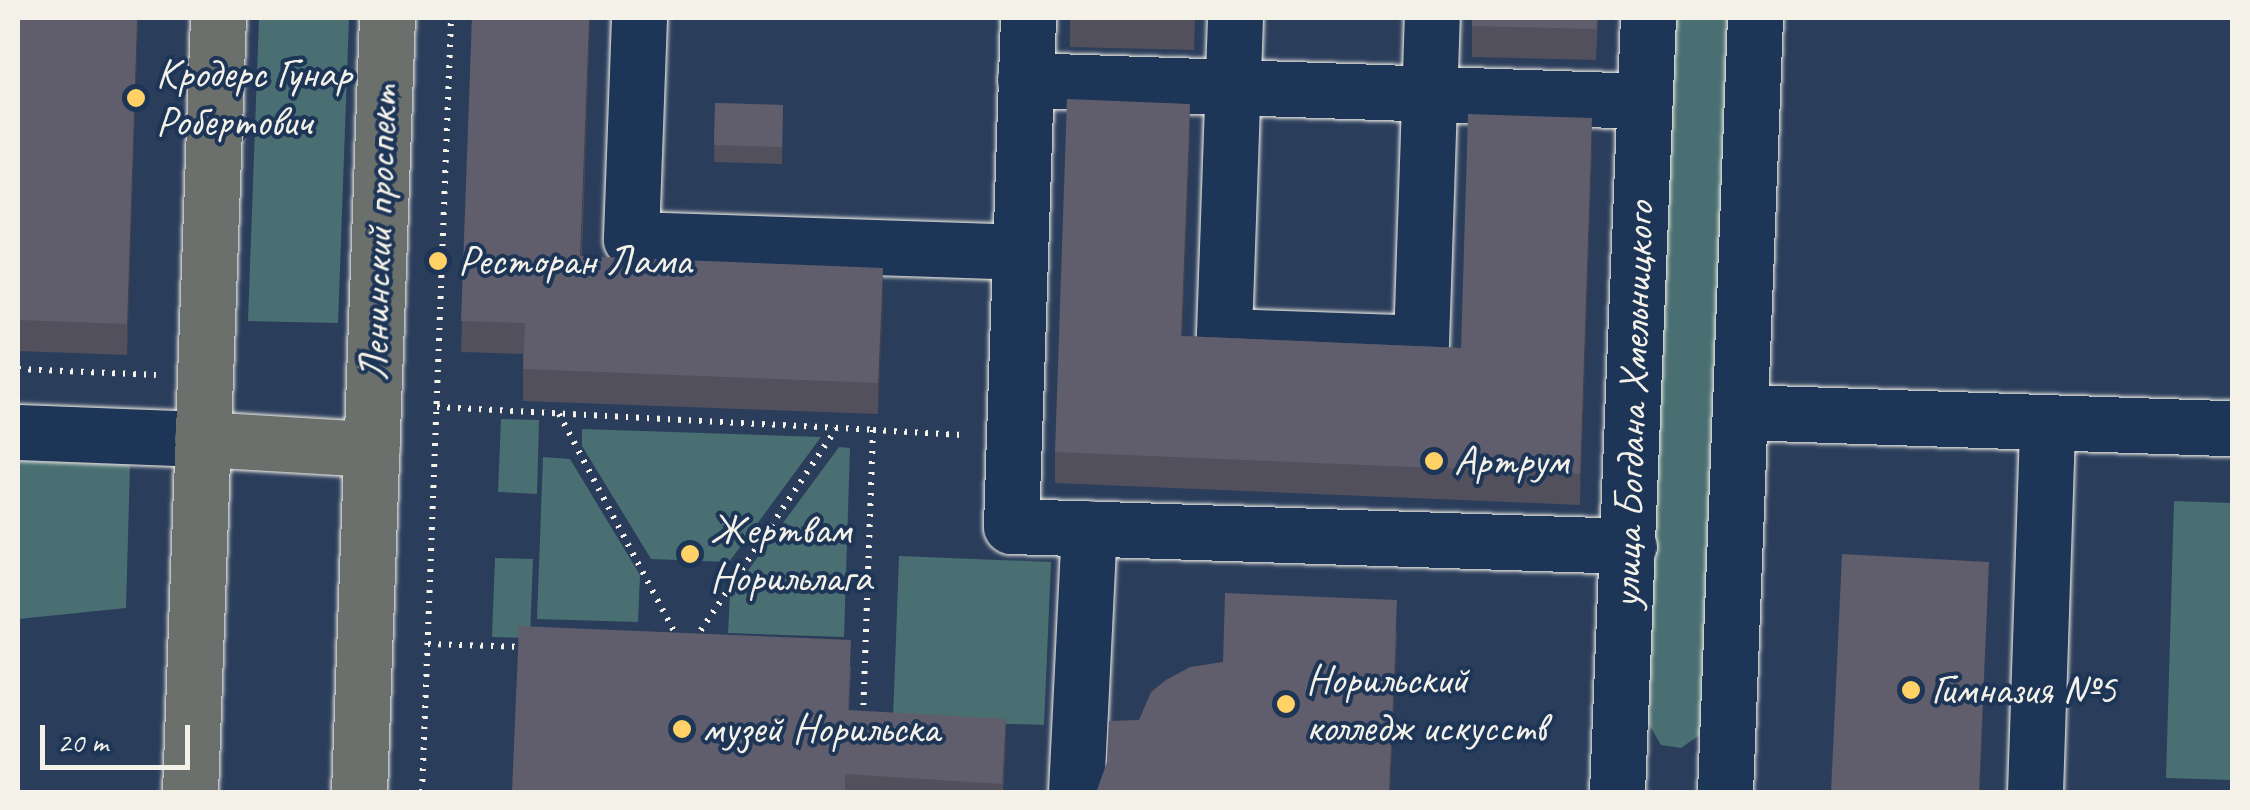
<!DOCTYPE html>
<meta charset="utf-8">
<style>
body{margin:0}
#map{position:relative;width:2250px;height:810px;overflow:hidden;background:#2a3d5b;font-family:Caveat,sans-serif}
div>[style]{position:absolute}
.green>*{inset:0;background:#496f72}
.path>*{height:6px;margin-top:-3px;transform-origin:0;background:repeating-linear-gradient(90deg,#f4f1e8 0 2.5px,transparent 0 10.5px)}
.roads{filter:drop-shadow(0 0 2px #f4f1e8) drop-shadow(0 0 2px #f4f1e8)}
.minor>*{height:55px;margin:-27.5px;padding:0 27.5px;transform-origin:27.5px;border-radius:27.5px;background:#1d3557}
.major>*{height:55px;margin:-27.5px;padding:0 27.5px;transform-origin:27.5px;border-radius:27.5px;background:#6c706d}
.wall>*{inset:0;background:#53505d}
.shaded-wall>*{inset:0;background:#43414c}
.building>*{inset:0;background:#605d6c}
.dots>*{width:28px;height:28px;translate:-50% -50%;box-sizing:border-box;border:5px solid #1d3557;border-radius:50%}
span{translate:-50% -50%;white-space:nowrap;text-align:center;line-height:1.15;-webkit-text-stroke:8px #1d3557;paint-order:stroke}
.poi-label{font-size:42px;color:#f4f1e8}
.left{translate:0 -50%;text-align:left}
.street-label{font-size:42px;color:#f4f1e8}
.frame{position:absolute;inset:0;border:20px solid #f4f1e8;pointer-events:none}
.scale{position:absolute;left:40px;top:725px;width:150px;height:45px;box-sizing:border-box;border:5px solid #f4f1e8;border-top:0;padding-left:12px;font-size:30px;line-height:35px;white-space:nowrap;color:#f4f1e8;-webkit-text-stroke:8px #1d3557;paint-order:stroke}
</style>
<div id="map">
<div class="green">
<i style="clip-path:polygon(259px 18px,349px 18px,338px 323px,248px 321px)"></i>
<i style="clip-path:polygon(1672px 18px,1730px 18px,1701px 734px,1681px 748px,1661px 745px,1647px 721px)"></i>
<i style="clip-path:polygon(501px 419px,539px 420px,537px 494px,498px 492px)"></i>
<i style="clip-path:polygon(582px 429px,821px 437px,729px 562px,651px 559px,582px 446px)"></i>
<i style="clip-path:polygon(839px 447px,850px 448px,844px 637px,728px 633px,730px 595px)"></i>
<i style="clip-path:polygon(543px 457px,570px 459px,640px 575px,638px 622px,537px 619px)"></i>
<i style="clip-path:polygon(18px 461px,130px 465px,126px 608px,18px 619px)"></i>
<i style="clip-path:polygon(2174px 501px,2232px 503px,2232px 780px,2166px 778px)"></i>
<i style="clip-path:polygon(899px 556px,1051px 562px,1044px 725px,893px 720px)"></i>
<i style="clip-path:polygon(495px 558px,533px 559px,530px 638px,492px 637px)"></i>
</div>
<div class="path">
<i style="left:18px;top:369px;width:138px;rotate:2.5deg"></i>
<i style="left:437px;top:407px;width:437px;rotate:3deg"></i>
<i style="left:873px;top:430px;width:287px;rotate:92deg"></i>
<i style="left:559px;top:414px;width:255px;rotate:62.1deg"></i>
<i style="left:873px;top:430px;width:89px;rotate:3.2deg"></i>
<i style="left:695px;top:639px;width:253px;rotate:-56.1deg"></i>
<i style="left:428px;top:644px;width:96px;rotate:1.8deg"></i>
<i style="left:422px;top:792px;width:775px;rotate:-87.85deg"></i>
</div>
<div class="roads">
<div class="minor">
<i style="left:639px;top:18px;width:221px;rotate:92.1deg"></i>
<i style="left:631px;top:239px;width:389px;rotate:1.9deg"></i>
<i style="left:1028px;top:18px;width:508px;rotate:91.92deg"></i>
<i style="left:1011px;top:526px;width:618px;rotate:1.85deg"></i>
<i style="left:1235px;top:18px;width:318px;rotate:92deg"></i>
<i style="left:1224px;top:336px;width:197px;rotate:2deg"></i>
<i style="left:1421px;top:343px;width:325px;rotate:-88.1deg"></i>
<i style="left:1025px;top:80px;width:620px;rotate:1.94deg"></i>
<i style="left:1741px;top:412px;width:491px;rotate:1.9deg"></i>
<i style="left:18px;top:432px;width:184px;rotate:2.2deg"></i>
<i style="left:1076px;top:792px;width:264px;rotate:-87.2deg"></i>
<i style="left:1617px;top:792px;width:775px;rotate:-87.71deg"></i>
<i style="left:1725px;top:792px;width:775px;rotate:-87.78deg"></i>
<i style="left:2035px;top:792px;width:370px;rotate:-88.1deg"></i>
</div>
<div class="major">
<i style="left:202px;top:439px;width:170px;rotate:3.4deg"></i>
<i style="left:190px;top:792px;width:775px;rotate:-87.93deg"></i>
<i style="left:359px;top:792px;width:775px;rotate:-87.93deg"></i>
</div>
</div>
<div class="wall">
<i style="clip-path:polygon(18px 18px,138px 18px,127px 355px,18px 351px)"></i>
<i style="clip-path:polygon(472px 18px,590px 18px,582px 256px,883px 299px,878px 414px,523px 401px,523px 354px,461px 352px)"></i>
<i style="clip-path:polygon(1070px 18px,1195px 18px,1194px 50px,1070px 47px)"></i>
<i style="clip-path:polygon(1472px 18px,1598px 18px,1596px 60px,1472px 57px)"></i>
<i style="clip-path:polygon(715px 103px,783px 105px,782px 164px,714px 162px)"></i>
<i style="clip-path:polygon(1190px 135px,1182px 336px,1461px 348px,1592px 149px,1580px 505px,1055px 483px,1055px 452px)"></i>
<i style="clip-path:polygon(1397px 631px,1390px 792px,1097px 792px,1097px 790px,1139px 720px,1223px 662px)"></i>
<i style="clip-path:polygon(851px 666px,849px 710px,1006px 745px,1003px 792px,512px 792px)"></i>
</div>
<div class="shaded-wall">
<i style="clip-path:polygon(137px 18px,138px 18px,127px 355px,127px 324px)"></i>
<i style="clip-path:polygon(589px 18px,590px 18px,580px 287px,580px 256px)"></i>
<i style="clip-path:polygon(1190px 104px,1190px 135px,1181px 367px,1181px 336px)"></i>
<i style="clip-path:polygon(1592px 118px,1592px 149px,1580px 505px,1580px 474px)"></i>
<i style="clip-path:polygon(883px 268px,883px 299px,878px 414px,878px 383px)"></i>
<i style="clip-path:polygon(1989px 562px,1980px 792px,1979px 792px)"></i>
<i style="clip-path:polygon(1397px 600px,1390px 792px,1389px 792px)"></i>
<i style="clip-path:polygon(1006px 719px,1006px 745px,1002px 792px)"></i>
</div>
<div class="building">
<i style="clip-path:polygon(18px 18px,137px 18px,127px 324px,18px 320px)"></i>
<i style="clip-path:polygon(472px 18px,589px 18px,580px 256px,883px 268px,878px 383px,523px 369px,525px 323px,461px 321px)"></i>
<i style="clip-path:polygon(1131px 18px,1194px 18px,1194px 19px)"></i>
<i style="clip-path:polygon(1472px 18px,1597px 18px,1596px 29px,1472px 26px)"></i>
<i style="clip-path:polygon(1067px 99px,1190px 104px,1181px 336px,1461px 348px,1468px 114px,1592px 118px,1580px 474px,1055px 452px)"></i>
<i style="clip-path:polygon(715px 103px,783px 105px,782px 147px,714px 145px)"></i>
<i style="clip-path:polygon(1842px 554px,1989px 562px,1979px 792px,1831px 792px)"></i>
<i style="clip-path:polygon(1225px 593px,1397px 600px,1389px 792px,1133px 792px,1133px 791px,1097px 790px,1107px 762px,1109px 721px,1139px 720px,1151px 692px,1166px 680px,1190px 667px,1223px 662px)"></i>
<i style="clip-path:polygon(519px 626px,851px 640px,848px 710px,1006px 719px,1002px 784px,845px 774px,845px 792px,512px 792px)"></i>
</div>
<div class="dots">
<i style="left:136px;top:98px;background:#ffd166"></i>
<i style="left:438px;top:261px;background:#ffd166"></i>
<i style="left:1434px;top:461px;background:#ffd166"></i>
<i style="left:690px;top:554px;background:#ffd166"></i>
<i style="left:1911px;top:690px;background:#ffd166"></i>
<i style="left:1286px;top:704px;background:#ffd166"></i>
<i style="left:682px;top:729px;background:#ffd166"></i>
</div>
<div class="poi-label">
<span class="left" style="left:156px;top:98px">Кродерс Гунар<br>Робертович</span>
<span class="left" style="left:458px;top:261px">Ресторан Лама</span>
<span class="left" style="left:1454px;top:461px">Артрум</span>
<span class="left" style="left:710px;top:554px">Жертвам<br>Норильлага</span>
<span class="left" style="left:1306px;top:704px">Норильский<br>колледж искусств</span>
<span class="left" style="left:1931px;top:690px">Гимназия №5</span>
<span class="left" style="left:702px;top:729px">музей Норильска</span>
</div>
<div class="street-label">
<span style="left:379px;top:233px;rotate:-88deg">Ленинский проспект</span>
<span style="left:1633px;top:405px;rotate:-88deg">улица Богдана Хмельницкого</span>
</div>
<div class="frame"></div>
<div class="scale">20 m</div>
</div>
